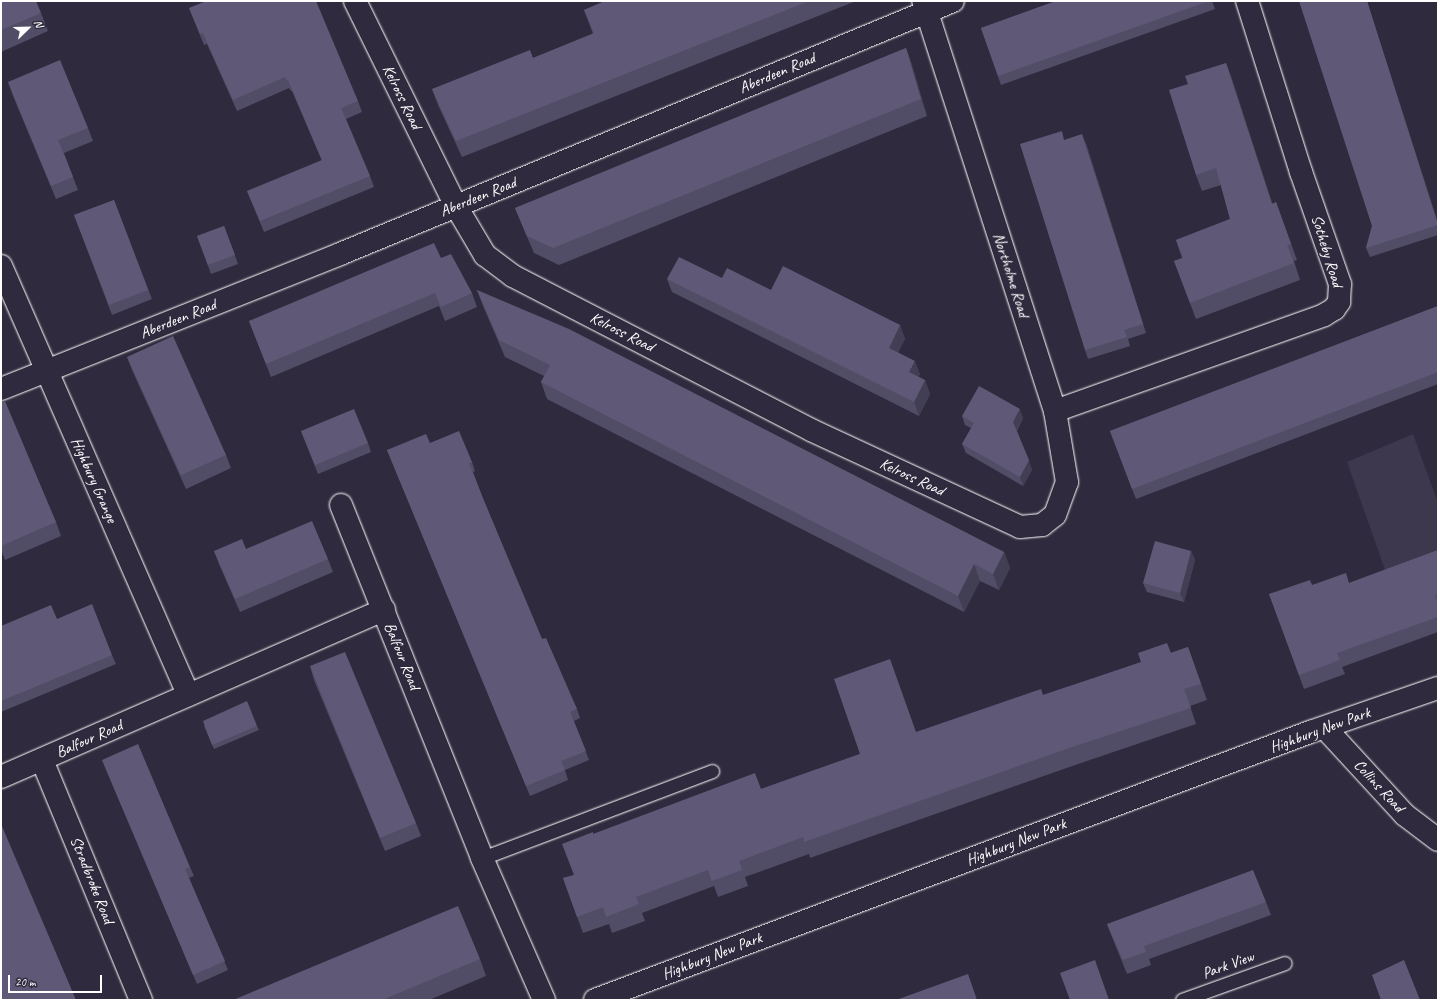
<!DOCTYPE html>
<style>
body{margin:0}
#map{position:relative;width:1439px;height:1001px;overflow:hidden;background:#2f2a3d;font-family:Caveat,sans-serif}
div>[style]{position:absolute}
.built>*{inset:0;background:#3d384e}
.roads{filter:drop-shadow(0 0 1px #fff) drop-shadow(0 0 1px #fff)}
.service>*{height:13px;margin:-6.5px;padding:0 6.5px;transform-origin:6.5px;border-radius:6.5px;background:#2f2a3d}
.minor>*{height:22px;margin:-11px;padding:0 11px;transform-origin:11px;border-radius:11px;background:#2f2a3d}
.wall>*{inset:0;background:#524d66}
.shaded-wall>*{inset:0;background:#423e53}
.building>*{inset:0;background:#5f5977}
span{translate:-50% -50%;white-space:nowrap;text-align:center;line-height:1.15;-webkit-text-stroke:3px #2f2a3d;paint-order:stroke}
.street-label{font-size:16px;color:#fff}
.frame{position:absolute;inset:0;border:2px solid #fff;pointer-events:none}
.north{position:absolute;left:8px;top:8px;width:40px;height:40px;-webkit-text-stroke:3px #2f2a3d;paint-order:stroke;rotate:67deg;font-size:11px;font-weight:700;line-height:16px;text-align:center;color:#fff}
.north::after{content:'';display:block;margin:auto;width:14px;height:18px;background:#fff;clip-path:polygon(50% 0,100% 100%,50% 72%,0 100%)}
.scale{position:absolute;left:8px;top:975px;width:94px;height:18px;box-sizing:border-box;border:2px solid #fff;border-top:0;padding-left:5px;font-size:12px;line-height:14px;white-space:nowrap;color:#fff;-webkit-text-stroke:3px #2f2a3d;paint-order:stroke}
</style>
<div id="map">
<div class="built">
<i style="clip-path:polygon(1413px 434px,1438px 503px,1438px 632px,1390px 584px,1347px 462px)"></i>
</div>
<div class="roads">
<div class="service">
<i style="left:482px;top:858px;width:246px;rotate:-20.7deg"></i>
<i style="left:1182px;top:1000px;width:109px;rotate:-19.8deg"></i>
</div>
<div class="minor">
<i style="left:355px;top:1px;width:229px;rotate:63.8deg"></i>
<i style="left:456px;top:206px;width:57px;rotate:59.4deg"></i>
<i style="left:485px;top:255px;width:35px;rotate:37deg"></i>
<i style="left:513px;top:276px;width:335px;rotate:27.3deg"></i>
<i style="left:811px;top:430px;width:230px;rotate:24.9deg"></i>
<i style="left:1020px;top:527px;width:22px;rotate:-5deg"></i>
<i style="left:1042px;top:525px;width:16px;rotate:-38deg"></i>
<i style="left:1055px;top:515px;width:35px;rotate:-70deg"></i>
<i style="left:1067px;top:482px;width:72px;rotate:-99.6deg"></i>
<i style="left:1055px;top:411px;width:431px;rotate:-107.8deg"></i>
<i style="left:1px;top:266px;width:468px;rotate:66.4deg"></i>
<i style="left:1px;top:389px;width:365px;rotate:-21.7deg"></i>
<i style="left:340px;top:254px;width:663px;rotate:-22.43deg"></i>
<i style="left:1055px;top:411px;width:286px;rotate:-19.6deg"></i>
<i style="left:1324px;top:315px;width:12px;rotate:-31deg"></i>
<i style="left:1334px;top:309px;width:9px;rotate:-54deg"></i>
<i style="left:1339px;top:302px;width:18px;rotate:-87deg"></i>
<i style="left:1340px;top:284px;width:119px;rotate:-109.2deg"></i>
<i style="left:1301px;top:172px;width:179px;rotate:-107.5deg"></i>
<i style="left:341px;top:505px;width:380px;rotate:68.2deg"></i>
<i style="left:482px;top:858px;width:155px;rotate:66.4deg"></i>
<i style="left:1325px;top:728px;width:118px;rotate:47.4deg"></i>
<i style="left:1405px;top:815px;width:41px;rotate:37.1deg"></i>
<i style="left:42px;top:760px;width:260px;rotate:67.6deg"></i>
<i style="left:1px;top:777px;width:418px;rotate:-23.6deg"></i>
<i style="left:595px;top:1000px;width:764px;rotate:-20.55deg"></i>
<i style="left:1310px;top:732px;width:135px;rotate:-19deg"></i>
</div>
</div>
<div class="wall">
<i style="clip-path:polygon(1px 1px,41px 13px,48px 31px,1px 52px)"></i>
<i style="clip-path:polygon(605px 1px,856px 1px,462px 157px,438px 105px,432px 89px,533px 58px,593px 34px,584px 10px)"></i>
<i style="clip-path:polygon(1056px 1px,1212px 1px,1215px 9px,1001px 85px,981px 28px)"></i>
<i style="clip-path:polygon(1367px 1px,1438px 223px,1438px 235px,1370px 257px,1366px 248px,1372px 226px)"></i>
<i style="clip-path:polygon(189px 8px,358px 101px,362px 112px,346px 119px,370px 176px,374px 187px,264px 232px,247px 191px,322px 161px,292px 91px,291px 91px,289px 88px,237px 111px,207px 44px,204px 45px)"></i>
<i style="clip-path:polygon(906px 48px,912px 65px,927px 116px,559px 265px,534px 253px,522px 225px,515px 208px)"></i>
<i style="clip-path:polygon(1226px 63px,1232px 79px,1272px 204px,1276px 202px,1297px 260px,1294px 261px,1300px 280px,1196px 319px,1174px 261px,1182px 258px,1176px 240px,1230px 219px,1221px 185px,1202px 191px,1196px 175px,1188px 84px)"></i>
<i style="clip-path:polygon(8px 82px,88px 128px,93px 141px,64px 153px,78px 190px,56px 199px,13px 96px)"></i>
<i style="clip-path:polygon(1065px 140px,1086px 143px,1146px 333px,1128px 339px,1130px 346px,1088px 359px,1085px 350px)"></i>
<i style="clip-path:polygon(114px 200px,152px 299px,112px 315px,74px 215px)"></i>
<i style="clip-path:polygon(224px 226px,238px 264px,211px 274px,197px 236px)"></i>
<i style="clip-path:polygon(441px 258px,472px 293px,477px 307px,445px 321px,439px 306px,271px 377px,249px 321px)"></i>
<i style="clip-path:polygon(722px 278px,771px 290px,900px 325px,905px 339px,898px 352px,920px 374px,918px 377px,925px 380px,930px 394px,919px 416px,672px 292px,667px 279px)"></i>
<i style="clip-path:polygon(477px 290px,1004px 552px,1010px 568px,999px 590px,980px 581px,964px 612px,547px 399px,541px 382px,544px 376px,505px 357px,483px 306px)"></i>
<i style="clip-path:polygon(1438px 306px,1438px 384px,1136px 499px,1110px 431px)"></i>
<i style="clip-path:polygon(127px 357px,226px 455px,231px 468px,186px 489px,132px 370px)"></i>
<i style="clip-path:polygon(1px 403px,56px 522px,61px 536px,5px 560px,1px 550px)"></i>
<i style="clip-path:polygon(962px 416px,1023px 418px,1017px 431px,1032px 470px,1023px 486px,966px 453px,962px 444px,971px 428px,965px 425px)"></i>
<i style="clip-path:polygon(301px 431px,368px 443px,371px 452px,318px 474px)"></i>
<i style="clip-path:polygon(430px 443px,472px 462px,475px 471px,473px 472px,482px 496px,542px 639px,577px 709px,580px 718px,574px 721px,589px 760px,565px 770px,568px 780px,530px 796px,387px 450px)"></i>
<i style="clip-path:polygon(1438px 550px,1438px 632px,1342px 667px,1345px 674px,1304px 689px,1269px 594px,1312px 585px,1349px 583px)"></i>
<i style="clip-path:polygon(214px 551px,328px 559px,333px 572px,240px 612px,219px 564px)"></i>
<i style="clip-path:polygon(1191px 551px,1195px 560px,1184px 602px,1147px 592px,1143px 583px)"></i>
<i style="clip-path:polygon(57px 619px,112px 655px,116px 664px,1px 712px,1px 626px)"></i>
<i style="clip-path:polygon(1188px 647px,1207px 700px,1190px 706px,1196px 724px,1084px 762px,810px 858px,809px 854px,745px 877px,748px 886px,718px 897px,714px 886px,642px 913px,645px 921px,612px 933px,609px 924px,583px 933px,563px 878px,574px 875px,593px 834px,761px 789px,860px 754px,917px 732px,1043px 695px)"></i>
<i style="clip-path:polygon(310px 666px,416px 823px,421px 836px,385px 851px,314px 680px)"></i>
<i style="clip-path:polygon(204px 726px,257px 726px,259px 730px,214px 749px)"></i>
<i style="clip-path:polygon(102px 760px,190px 867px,194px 876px,189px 878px,228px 970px,197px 984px)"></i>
<i style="clip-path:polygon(1266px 902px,1271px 915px,1149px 959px,1151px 965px,1127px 974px,1112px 937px,1107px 924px)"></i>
<i style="clip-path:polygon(480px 959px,486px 976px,429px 1000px,233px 1000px)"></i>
</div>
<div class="shaded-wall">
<i style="clip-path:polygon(1367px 1px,1438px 223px,1438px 224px)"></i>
<i style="clip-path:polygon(906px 48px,912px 65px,927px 116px,921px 99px)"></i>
<i style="clip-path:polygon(1226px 63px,1232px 79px,1278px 220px,1272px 204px)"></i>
<i style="clip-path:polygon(1082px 134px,1086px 143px,1146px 333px,1143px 324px)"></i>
<i style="clip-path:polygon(900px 325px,905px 339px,894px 361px,889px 348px)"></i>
<i style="clip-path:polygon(915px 361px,920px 374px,914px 386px,909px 372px)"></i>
<i style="clip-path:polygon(925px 380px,930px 394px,919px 416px,914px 402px)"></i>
<i style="clip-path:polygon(1020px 409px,1023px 418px,1016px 431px,1013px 422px)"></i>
<i style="clip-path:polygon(1029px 460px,1032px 470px,1023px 486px,1020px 477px)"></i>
<i style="clip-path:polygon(1191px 551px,1195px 560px,1184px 602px,1180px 593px)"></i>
<i style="clip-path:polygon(1004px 552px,1010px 568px,999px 590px,993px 574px)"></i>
<i style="clip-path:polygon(974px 564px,980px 581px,964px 612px,958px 596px)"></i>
<i style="clip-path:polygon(1184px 689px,1190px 706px,1196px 724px,1191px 708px)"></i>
</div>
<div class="building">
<i style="clip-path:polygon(1px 1px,36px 1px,41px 13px,1px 30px)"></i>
<i style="clip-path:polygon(206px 1px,316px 1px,358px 101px,341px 108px,370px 176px,260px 221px,247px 191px,322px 160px,288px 80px,287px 80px,285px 77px,233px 100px,203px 33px,200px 34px,189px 8px)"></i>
<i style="clip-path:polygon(605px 1px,809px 1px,456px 141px,432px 89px,530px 50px,533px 58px,594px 33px,584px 10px)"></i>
<i style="clip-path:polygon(1056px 1px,1209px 1px,998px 76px,981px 28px)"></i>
<i style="clip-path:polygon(1299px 1px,1367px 1px,1438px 225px,1366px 248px,1372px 226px)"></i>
<i style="clip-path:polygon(906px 48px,921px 99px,553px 248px,527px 236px,515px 208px)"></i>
<i style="clip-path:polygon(60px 60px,88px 128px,58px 140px,73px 177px,51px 186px,8px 82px)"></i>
<i style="clip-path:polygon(1226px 63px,1272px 204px,1276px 202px,1291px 244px,1287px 245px,1294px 263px,1190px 303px,1174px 261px,1183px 258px,1176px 240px,1230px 219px,1216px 168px,1196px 175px,1169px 90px,1188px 84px,1185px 76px)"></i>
<i style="clip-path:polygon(1062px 131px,1064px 140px,1082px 134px,1143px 324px,1124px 330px,1127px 337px,1085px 350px,1020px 144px)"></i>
<i style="clip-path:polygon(114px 200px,148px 290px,109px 305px,74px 215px)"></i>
<i style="clip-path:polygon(224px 226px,235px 255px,208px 265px,197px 236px)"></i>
<i style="clip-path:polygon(434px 243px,441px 258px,451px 254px,472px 293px,441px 307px,435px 293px,266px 364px,249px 321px)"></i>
<i style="clip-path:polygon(679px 257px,722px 278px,727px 268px,771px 290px,783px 266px,900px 325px,889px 348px,915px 361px,909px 372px,925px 380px,914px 402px,667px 279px)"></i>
<i style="clip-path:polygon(477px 290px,569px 329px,1004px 552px,993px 574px,974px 564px,958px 596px,541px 382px,550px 365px,499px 340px)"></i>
<i style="clip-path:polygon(1438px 306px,1438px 372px,1132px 489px,1110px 431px)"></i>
<i style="clip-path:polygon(173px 336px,226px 455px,181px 475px,127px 357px)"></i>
<i style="clip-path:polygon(979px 386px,1020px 409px,1013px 422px,1029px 460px,1020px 477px,962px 444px,974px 423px,962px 416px)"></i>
<i style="clip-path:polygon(5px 401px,56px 522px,1px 546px,1px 403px)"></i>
<i style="clip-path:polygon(354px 409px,368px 443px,315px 465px,301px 431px)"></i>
<i style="clip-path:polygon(459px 431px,472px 462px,469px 463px,482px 496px,512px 568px,542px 639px,546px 638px,577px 709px,570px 712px,586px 751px,561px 761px,565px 770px,526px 786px,387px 450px,426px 434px,430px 443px)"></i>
<i style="clip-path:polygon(312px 521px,328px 559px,235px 599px,214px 551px,242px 539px,246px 549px)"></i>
<i style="clip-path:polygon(1155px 541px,1191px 551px,1180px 593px,1143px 583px)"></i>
<i style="clip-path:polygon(1438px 550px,1438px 594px,1435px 595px,1438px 605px,1438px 617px,1337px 653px,1340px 660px,1299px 675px,1269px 594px,1310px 580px,1312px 585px,1346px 573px,1349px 583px)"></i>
<i style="clip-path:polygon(92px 604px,112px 655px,1px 701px,1px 626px,51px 605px,57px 619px)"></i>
<i style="clip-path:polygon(1167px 643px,1171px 653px,1188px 647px,1201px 684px,1184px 689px,1191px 708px,1078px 745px,804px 842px,803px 837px,739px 861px,742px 870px,712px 881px,708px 870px,636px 897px,639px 904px,606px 917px,603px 907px,577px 917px,563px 878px,574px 875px,562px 844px,593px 832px,593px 834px,755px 773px,761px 789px,860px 754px,834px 679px,890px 659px,916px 732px,1041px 689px,1043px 695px,1141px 662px,1138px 653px)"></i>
<i style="clip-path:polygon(345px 652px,416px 823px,380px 838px,310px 666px)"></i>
<i style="clip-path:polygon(247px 701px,257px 726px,212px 745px,203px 721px)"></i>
<i style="clip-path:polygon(138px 744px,190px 867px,185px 869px,225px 961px,193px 975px,102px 760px)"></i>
<i style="clip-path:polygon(1px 824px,76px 1000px,1px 1000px)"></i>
<i style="clip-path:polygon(1253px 870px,1266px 902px,1144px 946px,1146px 952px,1123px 960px,1107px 924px)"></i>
<i style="clip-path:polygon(458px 906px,480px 959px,382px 1000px,233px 1000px)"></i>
<i style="clip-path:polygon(1095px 960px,1109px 1000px,1070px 1000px,1060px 973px)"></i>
<i style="clip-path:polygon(1404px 960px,1420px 1000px,1381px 1000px,1372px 975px)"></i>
<i style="clip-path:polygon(968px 974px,977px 1000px,896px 1000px)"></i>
</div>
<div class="street-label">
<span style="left:777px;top:73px;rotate:-23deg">Aberdeen Road</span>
<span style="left:402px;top:97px;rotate:64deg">Kelross Road</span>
<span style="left:478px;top:197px;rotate:-22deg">Aberdeen Road</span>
<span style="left:1327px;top:251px;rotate:73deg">Sotheby Road</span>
<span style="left:1011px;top:275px;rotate:72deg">Northolme Road</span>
<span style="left:178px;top:319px;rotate:-22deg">Aberdeen Road</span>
<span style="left:622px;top:332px;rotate:27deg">Kelross Road</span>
<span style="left:912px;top:477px;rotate:25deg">Kelross Road</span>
<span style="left:94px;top:480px;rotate:66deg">Highbury Grange</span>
<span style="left:402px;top:656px;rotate:68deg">Balfour Road</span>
<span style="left:1320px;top:730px;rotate:-20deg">Highbury New Park</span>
<span style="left:89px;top:739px;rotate:-24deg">Balfour Road</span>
<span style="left:1379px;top:786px;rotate:47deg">Collins Road</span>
<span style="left:1016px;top:842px;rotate:-21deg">Highbury New Park</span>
<span style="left:92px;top:880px;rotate:68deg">Stradbroke Road</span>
<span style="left:712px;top:956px;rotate:-21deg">Highbury New Park</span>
<span style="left:1228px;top:965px;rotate:-20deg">Park View</span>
</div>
<div class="frame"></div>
<div class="north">N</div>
<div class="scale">20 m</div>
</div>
